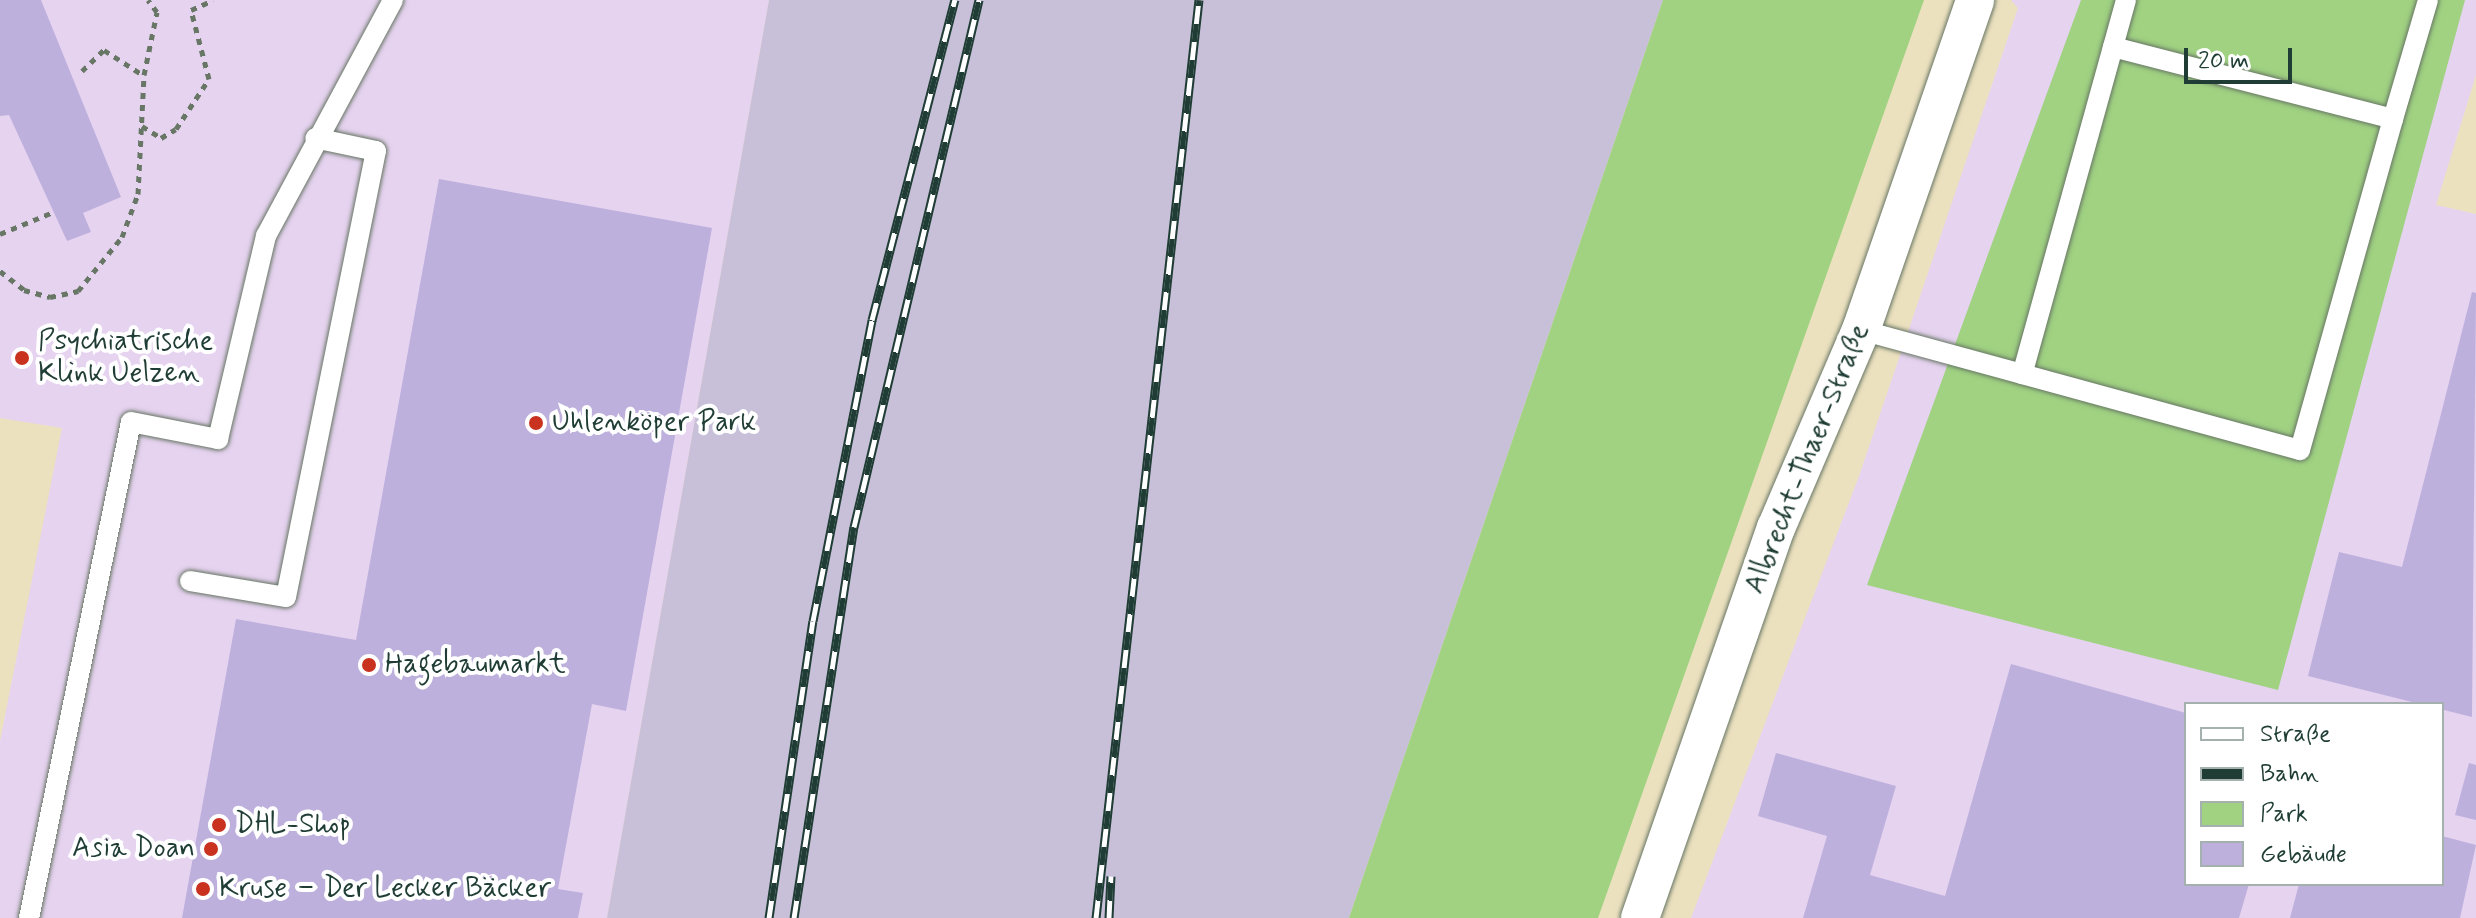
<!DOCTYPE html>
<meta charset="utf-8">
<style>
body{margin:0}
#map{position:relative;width:2476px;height:918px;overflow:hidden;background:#ece1bf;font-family:Mynerve,sans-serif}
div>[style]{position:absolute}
.built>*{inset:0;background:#e6d3f0}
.industrial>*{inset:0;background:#c8c0d8}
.green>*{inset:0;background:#a0d282}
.building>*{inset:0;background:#beb0dd}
.path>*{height:5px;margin-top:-2.5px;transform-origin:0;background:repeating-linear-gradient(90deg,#677665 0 6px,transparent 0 12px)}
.roads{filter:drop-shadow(0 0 2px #677665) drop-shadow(0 0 2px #677665)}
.service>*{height:20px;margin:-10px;padding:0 10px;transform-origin:10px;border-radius:10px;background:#fff}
.minor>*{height:38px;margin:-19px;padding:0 19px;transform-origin:19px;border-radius:19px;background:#fff}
.rail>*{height:9px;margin-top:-4.5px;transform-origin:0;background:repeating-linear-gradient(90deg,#fff 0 18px,#1f3d34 0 36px);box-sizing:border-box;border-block:2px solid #1f3d34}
.dots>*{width:22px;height:22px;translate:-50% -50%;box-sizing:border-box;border:4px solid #fff;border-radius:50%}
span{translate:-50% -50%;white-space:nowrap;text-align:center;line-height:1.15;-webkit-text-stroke:8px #fff;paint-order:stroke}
.poi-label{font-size:28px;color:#1f3d34}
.left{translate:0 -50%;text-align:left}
.right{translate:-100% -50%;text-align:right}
.street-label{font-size:28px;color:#1f3d34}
.legend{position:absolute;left:2184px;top:702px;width:260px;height:184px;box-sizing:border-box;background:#fff;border:2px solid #a5b1ae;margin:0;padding:10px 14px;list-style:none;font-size:24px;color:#1f3d34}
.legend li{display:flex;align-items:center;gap:16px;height:40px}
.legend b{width:40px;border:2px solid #a5b1ae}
.scale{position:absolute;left:2184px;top:48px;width:108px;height:36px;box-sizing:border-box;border:4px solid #1f3d34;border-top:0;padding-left:10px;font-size:24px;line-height:28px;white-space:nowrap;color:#1f3d34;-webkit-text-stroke:6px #fff;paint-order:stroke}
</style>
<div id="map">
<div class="built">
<i style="clip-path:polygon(0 0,769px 0,607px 918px,0 918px,0 741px,62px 428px,0 418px)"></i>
<i style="clip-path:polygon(evenodd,2011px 0,2476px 0,2476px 75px,2436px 205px,2476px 214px,2476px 918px,1691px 918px,1859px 476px,2018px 8px,2011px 0,2186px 704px,2442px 704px,2442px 884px,2186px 884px,2186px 704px)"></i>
</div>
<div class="industrial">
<i style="clip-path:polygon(769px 0,1663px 0,1349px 918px,607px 918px)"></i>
</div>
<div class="green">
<i style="clip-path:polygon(1663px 0,1924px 0,1598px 918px,1349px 918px)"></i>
<i style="clip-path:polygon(2081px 0,2465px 0,2278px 690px,1867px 585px)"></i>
</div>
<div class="building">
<i style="clip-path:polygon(0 0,41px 0,121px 197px,83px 213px,91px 232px,67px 241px,9px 115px,0 116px)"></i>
<i style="clip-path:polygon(439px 179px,712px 228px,626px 711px,592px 704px,558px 889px,583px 893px,578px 918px,182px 918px,236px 619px,356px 640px)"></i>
<i style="clip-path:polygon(2472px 292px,2476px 293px,2472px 717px,2308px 676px,2339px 552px,2402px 567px)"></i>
<i style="clip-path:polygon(2011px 664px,2186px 713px,2186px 884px,2249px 884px,2239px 918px,1803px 918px,1827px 836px,1758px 816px,1776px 753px,1896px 786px,1870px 875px,1945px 896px)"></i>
<i style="clip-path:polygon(2469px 763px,2476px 765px,2476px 820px,2455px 815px)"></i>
<i style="clip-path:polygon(2442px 836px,2476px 845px,2460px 918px,2290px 918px,2299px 884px,2442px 884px)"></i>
</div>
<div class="path">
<i style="left:82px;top:71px;width:30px;rotate:-44deg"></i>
<i style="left:104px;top:50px;width:46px;rotate:32.7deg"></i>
<i style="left:142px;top:126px;width:22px;rotate:32deg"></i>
<i style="left:161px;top:138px;width:17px;rotate:-31deg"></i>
<i style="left:176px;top:129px;width:60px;rotate:-56.6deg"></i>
<i style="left:209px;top:79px;width:71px;rotate:-104.6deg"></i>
<i style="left:191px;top:10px;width:24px;rotate:-24deg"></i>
<i style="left:0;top:234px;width:57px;rotate:-22.5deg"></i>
<i style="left:0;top:271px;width:31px;rotate:38deg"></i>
<i style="left:24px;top:290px;width:27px;rotate:15deg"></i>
<i style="left:50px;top:297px;width:29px;rotate:-12deg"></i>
<i style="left:78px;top:291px;width:70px;rotate:-50.8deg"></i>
<i style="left:122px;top:237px;width:46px;rotate:-69.6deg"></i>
<i style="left:138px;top:194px;width:119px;rotate:-87.1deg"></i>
<i style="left:144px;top:75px;width:64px;rotate:-78.3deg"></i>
<i style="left:157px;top:12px;width:15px;rotate:-127deg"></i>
</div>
<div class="roads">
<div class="service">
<i style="left:2126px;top:0;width:388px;rotate:105.5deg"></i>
<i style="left:2022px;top:374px;width:288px;rotate:15.3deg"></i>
<i style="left:2300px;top:450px;width:344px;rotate:-74.3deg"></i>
<i style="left:2113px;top:47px;width:289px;rotate:14.4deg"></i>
<i style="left:2393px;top:119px;width:124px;rotate:-73.6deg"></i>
<i style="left:1861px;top:330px;width:167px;rotate:15.3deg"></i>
<i style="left:190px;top:581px;width:97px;rotate:9.5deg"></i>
<i style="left:286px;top:597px;width:455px;rotate:-78.6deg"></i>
<i style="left:376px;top:151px;width:62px;rotate:-168deg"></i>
<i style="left:29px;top:918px;width:506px;rotate:-78.38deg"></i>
<i style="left:131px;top:422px;width:89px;rotate:11.1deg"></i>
<i style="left:218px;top:439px;width:209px;rotate:-76.7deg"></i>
<i style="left:266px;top:236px;width:268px;rotate:-61.7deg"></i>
</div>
<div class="minor">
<i style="left:1640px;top:918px;width:413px;rotate:-70.8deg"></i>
<i style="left:1776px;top:528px;width:215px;rotate:-66.8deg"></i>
<i style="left:1861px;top:330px;width:349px;rotate:-70.9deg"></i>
</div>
</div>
<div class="rail">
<i style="left:769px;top:918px;width:300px;rotate:-81.6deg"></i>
<i style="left:813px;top:621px;width:307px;rotate:-78.9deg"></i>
<i style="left:872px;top:320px;width:331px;rotate:-75.5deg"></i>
<i style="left:794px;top:918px;width:396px;rotate:-81.3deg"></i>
<i style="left:854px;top:527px;width:542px;rotate:-76.66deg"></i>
<i style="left:1096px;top:918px;width:924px;rotate:-83.6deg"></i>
<i style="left:1109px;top:918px;width:42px;rotate:-87.3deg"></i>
</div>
<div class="dots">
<i style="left:22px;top:358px;background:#c8321e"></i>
<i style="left:536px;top:423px;background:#c8321e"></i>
<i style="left:369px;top:665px;background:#c8321e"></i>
<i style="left:219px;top:825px;background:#c8321e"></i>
<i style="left:211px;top:849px;background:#c8321e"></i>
<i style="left:203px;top:889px;background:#c8321e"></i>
</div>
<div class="poi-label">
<span class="left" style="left:38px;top:358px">Psychiatrische<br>Klink Uelzen</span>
<span class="left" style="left:552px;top:423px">Uhlenköper Park</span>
<span class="left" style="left:385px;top:665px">Hagebaumarkt</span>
<span class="left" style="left:235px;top:825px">DHL-Shop</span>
<span class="right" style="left:195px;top:849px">Asia Doan</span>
<span class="left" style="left:219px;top:889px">Kruse – Der Lecker Bäcker</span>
</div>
<div class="street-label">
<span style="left:1808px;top:459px;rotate:-68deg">Albrecht-Thaer-Straße</span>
</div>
<ul class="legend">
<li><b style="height:10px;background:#fff"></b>Straße</li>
<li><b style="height:10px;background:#1f3d34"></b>Bahn</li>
<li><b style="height:22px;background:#a0d282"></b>Park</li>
<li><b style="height:22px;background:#beb0dd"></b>Gebäude</li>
</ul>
<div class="scale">20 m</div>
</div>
